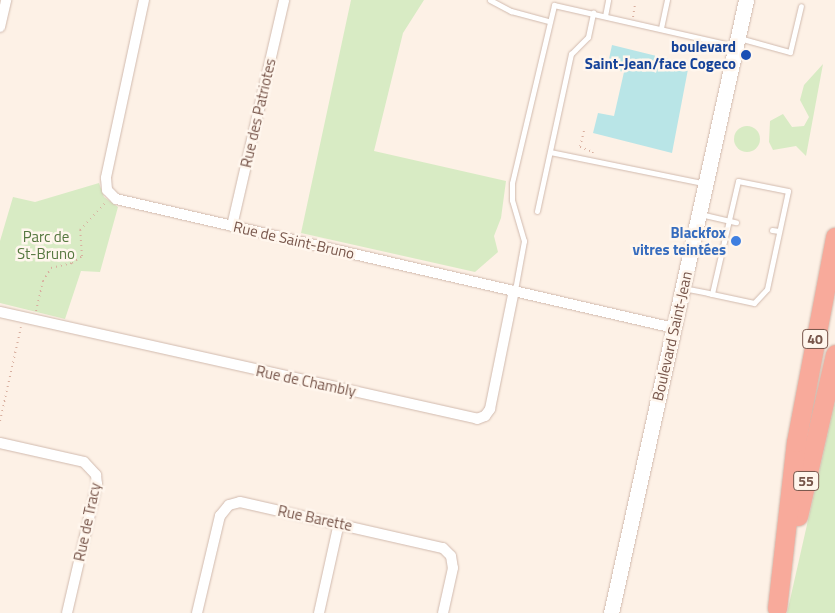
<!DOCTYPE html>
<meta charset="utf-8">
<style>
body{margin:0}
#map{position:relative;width:835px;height:613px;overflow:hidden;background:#fdf1e6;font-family:"Titillium Web",sans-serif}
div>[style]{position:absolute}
.green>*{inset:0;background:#d8ebc4}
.round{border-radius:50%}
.water>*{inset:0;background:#b9e5e7}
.path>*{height:2px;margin-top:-1px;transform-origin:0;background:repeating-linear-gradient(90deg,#d8af9f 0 1px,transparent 0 5px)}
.roads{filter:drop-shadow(0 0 1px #d1baae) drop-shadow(0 0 1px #d1baae)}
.lane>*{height:5px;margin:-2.5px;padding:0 2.5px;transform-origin:2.5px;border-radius:2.5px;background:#fff}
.street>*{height:10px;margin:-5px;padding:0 5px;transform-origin:5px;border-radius:5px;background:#fff}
.secondary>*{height:15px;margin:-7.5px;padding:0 7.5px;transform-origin:7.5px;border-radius:7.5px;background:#fff}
.highway>*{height:19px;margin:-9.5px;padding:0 9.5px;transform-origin:9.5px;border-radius:9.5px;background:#f8aa9b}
.dots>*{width:14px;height:14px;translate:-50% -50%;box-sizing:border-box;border:2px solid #fff6ed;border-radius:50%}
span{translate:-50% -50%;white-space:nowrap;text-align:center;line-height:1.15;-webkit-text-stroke:5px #fff6ed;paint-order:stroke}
.shield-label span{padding:1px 4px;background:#fff6ed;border:1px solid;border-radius:4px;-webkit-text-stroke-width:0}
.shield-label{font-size:14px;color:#77554a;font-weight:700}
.transit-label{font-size:15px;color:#164399;font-weight:700}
.right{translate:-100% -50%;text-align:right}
.street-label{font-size:15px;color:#77554a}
.shop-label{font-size:15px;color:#366cbe;font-weight:700}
.park-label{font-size:15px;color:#55773f}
</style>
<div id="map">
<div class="green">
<i style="clip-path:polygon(351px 0,424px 0,403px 33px,374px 151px,506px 181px,501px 218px,494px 236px,498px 252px,475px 272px,301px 233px)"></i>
<i style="clip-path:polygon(823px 64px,806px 156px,796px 146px,773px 150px,769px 142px,770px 121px,783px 114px,792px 127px,804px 126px,809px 117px,800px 100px,804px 85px)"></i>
<i class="round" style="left:734px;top:126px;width:26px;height:26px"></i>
<i style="clip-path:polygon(99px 183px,104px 197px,118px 207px,100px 272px,81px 271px,65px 319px,0 303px,0 241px,13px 197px,35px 202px)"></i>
<i style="clip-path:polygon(835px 401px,835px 613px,787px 613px)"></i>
</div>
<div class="water">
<i style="clip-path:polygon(612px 45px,689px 64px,672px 153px,593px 133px,598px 113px,614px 116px,624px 72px,607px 68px)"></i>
</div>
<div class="path">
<i style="left:633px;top:17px;width:13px;rotate:-81deg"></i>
<i style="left:584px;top:131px;width:16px;rotate:104deg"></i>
<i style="left:580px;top:147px;width:14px;rotate:21deg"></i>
<i style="left:593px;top:152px;width:2px;rotate:117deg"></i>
<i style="left:36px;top:311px;width:31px;rotate:-77deg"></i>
<i style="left:43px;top:281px;width:15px;rotate:-58deg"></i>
<i style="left:51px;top:268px;width:22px;rotate:-13deg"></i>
<i style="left:72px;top:263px;width:12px;rotate:-35deg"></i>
<i style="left:82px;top:256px;width:26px;rotate:-94deg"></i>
<i style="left:80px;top:230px;width:37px;rotate:-47deg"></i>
<i style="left:0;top:421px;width:96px;rotate:-77.4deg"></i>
</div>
<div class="roads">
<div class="lane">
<i style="left:490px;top:0;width:24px;rotate:28deg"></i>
<i style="left:511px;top:11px;width:38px;rotate:15deg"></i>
<i style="left:605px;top:16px;width:16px;rotate:-79deg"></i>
<i style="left:661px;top:28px;width:29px;rotate:-78deg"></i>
<i style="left:739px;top:38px;width:53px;rotate:15.4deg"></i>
<i style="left:790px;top:52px;width:47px;rotate:-76.6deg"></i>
<i style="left:550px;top:152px;width:156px;rotate:11.5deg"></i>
<i style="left:537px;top:211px;width:161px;rotate:-77.8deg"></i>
<i style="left:571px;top:54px;width:24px;rotate:-45deg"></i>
<i style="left:588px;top:37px;width:25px;rotate:-78deg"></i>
<i style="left:700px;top:214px;width:37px;rotate:13deg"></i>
<i style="left:772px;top:230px;width:7px;rotate:8deg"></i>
<i style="left:683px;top:288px;width:25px;rotate:11deg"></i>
<i style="left:708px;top:293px;width:4px;rotate:14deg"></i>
<i style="left:712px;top:294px;width:43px;rotate:12.1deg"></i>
<i style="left:754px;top:303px;width:19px;rotate:-47deg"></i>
<i style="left:767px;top:289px;width:100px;rotate:-77.9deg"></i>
<i style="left:788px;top:191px;width:51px;rotate:-168.7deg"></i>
<i style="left:738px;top:181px;width:116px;rotate:103deg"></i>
<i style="left:515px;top:290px;width:50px;rotate:-79.6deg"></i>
<i style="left:524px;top:241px;width:43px;rotate:-106.3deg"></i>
<i style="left:512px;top:200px;width:17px;rotate:-90deg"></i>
<i style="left:512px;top:183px;width:183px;rotate:-76.7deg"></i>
<i style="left:554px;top:5px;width:186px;rotate:12.8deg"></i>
</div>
<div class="street">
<i style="left:144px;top:0;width:182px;rotate:102.1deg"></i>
<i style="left:106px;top:178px;width:12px;rotate:85deg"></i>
<i style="left:107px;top:190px;width:13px;rotate:45deg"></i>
<i style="left:116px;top:199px;width:573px;rotate:13.02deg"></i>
<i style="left:0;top:27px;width:28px;rotate:-77deg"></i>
<i style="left:232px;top:226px;width:232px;rotate:-77deg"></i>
<i style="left:0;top:312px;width:489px;rotate:12.6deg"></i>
<i style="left:477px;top:419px;width:9px;rotate:-21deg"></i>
<i style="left:485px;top:416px;width:9px;rotate:-54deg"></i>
<i style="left:490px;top:409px;width:121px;rotate:-78.6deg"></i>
<i style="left:0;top:443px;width:86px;rotate:12.7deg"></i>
<i style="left:84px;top:462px;width:18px;rotate:47deg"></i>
<i style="left:96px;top:475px;width:9px;rotate:84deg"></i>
<i style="left:97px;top:484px;width:132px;rotate:103.1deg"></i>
<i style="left:197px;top:613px;width:100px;rotate:-76.7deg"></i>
<i style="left:220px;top:516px;width:14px;rotate:-51deg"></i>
<i style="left:229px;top:505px;width:11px;rotate:-15deg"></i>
<i style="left:240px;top:502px;width:208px;rotate:12.8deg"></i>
<i style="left:443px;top:548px;width:11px;rotate:45deg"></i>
<i style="left:451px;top:556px;width:12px;rotate:81deg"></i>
<i style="left:453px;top:568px;width:46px;rotate:102.5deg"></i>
<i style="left:319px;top:613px;width:92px;rotate:-77.5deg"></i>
</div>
<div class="secondary">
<i style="left:611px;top:613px;width:628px;rotate:-77.58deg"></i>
</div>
<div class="highway">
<i style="left:798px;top:516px;width:166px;rotate:-77.1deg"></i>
<i style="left:777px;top:608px;width:167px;rotate:-83.5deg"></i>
<i style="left:796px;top:442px;width:209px;rotate:-79.2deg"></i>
</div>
</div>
<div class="dots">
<i style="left:746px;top:55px;background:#1a4fb4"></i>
<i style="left:736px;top:241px;background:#3f7fe0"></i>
</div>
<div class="shield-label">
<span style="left:815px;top:339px">40</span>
<span style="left:806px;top:481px">55</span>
</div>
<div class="transit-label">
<span class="right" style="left:736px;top:55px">boulevard<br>Saint-Jean/face Cogeco</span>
</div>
<div class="street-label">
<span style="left:258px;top:113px;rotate:-77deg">Rue des Patriotes</span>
<span style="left:294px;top:240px;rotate:13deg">Rue de Saint-Bruno</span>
<span style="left:672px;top:336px;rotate:-77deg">Boulevard Saint-Jean</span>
<span style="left:306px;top:381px;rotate:12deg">Rue de Chambly</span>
<span style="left:315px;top:518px;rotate:12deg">Rue Barette</span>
<span style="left:87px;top:522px;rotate:-78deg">Rue de Tracy</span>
</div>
<div class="shop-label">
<span class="right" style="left:726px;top:241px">Blackfox<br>vitres teintées</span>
</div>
<div class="park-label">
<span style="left:46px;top:245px">Parc de<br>St-Bruno</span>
</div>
</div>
